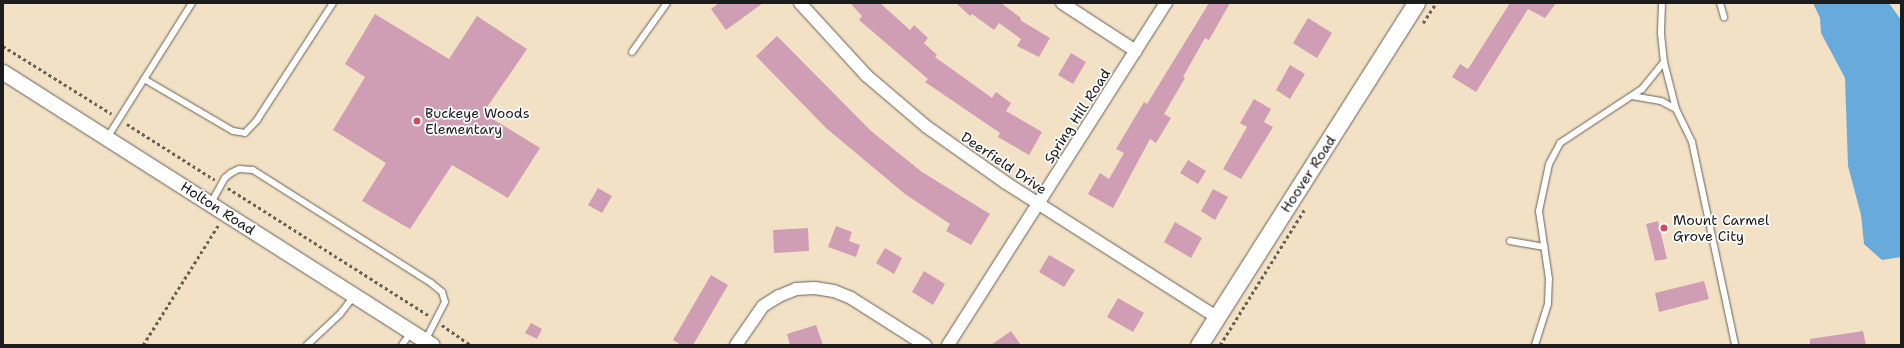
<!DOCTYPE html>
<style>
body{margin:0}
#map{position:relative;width:1904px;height:348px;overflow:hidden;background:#f3e1c5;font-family:"Shantell Sans",sans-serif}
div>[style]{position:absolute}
.water>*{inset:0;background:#69aadc}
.building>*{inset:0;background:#cf9eb4}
.path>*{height:2.5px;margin-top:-1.25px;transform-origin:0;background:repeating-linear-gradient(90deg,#676157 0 3px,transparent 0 6px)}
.roads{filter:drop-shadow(0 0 1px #676157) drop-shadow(0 0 1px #676157)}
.service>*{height:6px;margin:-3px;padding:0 3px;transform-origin:3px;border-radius:3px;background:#fff}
.minor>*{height:12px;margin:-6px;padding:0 6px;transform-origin:6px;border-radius:6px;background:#fff}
.tertiary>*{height:15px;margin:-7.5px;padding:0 7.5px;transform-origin:7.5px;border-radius:7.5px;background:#fff}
.secondary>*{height:17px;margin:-8.5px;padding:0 8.5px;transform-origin:8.5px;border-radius:8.5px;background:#fff}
.dots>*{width:11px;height:11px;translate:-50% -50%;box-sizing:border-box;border:2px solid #fff;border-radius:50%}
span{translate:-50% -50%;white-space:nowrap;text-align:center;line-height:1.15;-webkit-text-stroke:3.5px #fff;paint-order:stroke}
.poi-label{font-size:14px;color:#1c1c1c}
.left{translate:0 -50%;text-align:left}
.street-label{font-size:14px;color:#1c1c1c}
.frame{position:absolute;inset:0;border:4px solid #1c1c1c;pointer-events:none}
</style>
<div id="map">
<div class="water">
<i style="clip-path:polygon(1813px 3px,1889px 3px,1901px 20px,1901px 257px,1882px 260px,1864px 244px,1861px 215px,1848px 166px,1845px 78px,1821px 33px,1820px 18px)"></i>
</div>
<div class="building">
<i style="clip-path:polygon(719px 3px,763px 3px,726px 30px,711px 9px)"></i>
<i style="clip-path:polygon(850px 3px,880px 3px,910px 30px,914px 25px,928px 38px,924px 43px,937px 55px,935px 57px,992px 98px,996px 92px,1011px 103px,1006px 111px,1042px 132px,1029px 155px,998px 137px,1000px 133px,925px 82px,928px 79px,859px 20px,862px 16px)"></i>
<i style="clip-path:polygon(956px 3px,1001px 3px,1021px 18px,1020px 20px,1050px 38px,1039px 57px,1017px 46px,1021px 39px,999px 23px,994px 30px,972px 14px,970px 16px)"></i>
<i style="clip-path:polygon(1209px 3px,1230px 3px,1209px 40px,1205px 38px,1183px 77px,1185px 78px,1164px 114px,1171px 118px,1156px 143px,1150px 139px,1113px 208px,1088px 194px,1100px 173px,1109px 179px,1124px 153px,1116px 149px,1144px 102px,1147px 104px)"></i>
<i style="clip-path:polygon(1510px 3px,1556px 3px,1545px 18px,1528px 9px,1476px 92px,1452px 77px,1460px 64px,1468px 69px)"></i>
<i style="clip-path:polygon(375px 14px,449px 59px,477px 16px,527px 49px,483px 113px,540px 148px,508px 198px,452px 165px,410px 229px,362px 201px,386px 163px,333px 130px,365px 77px,345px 64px)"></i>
<i style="clip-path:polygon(1308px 18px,1332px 33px,1317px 58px,1293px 43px)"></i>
<i style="clip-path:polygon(777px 36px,871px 131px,922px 172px,990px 214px,971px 245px,946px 231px,950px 224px,905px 194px,826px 128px,756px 56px)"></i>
<i style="clip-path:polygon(1071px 53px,1086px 62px,1073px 84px,1058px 75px)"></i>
<i style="clip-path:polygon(1290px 65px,1305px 74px,1290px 99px,1276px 90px)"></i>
<i style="clip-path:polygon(1254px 99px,1271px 109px,1264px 122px,1273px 127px,1241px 179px,1223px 169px,1247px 127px,1240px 123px)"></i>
<i style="clip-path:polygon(1188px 160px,1206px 171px,1198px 184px,1180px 173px)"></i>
<i style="clip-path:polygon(598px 188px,612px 196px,602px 213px,588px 205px)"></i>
<i style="clip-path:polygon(1213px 189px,1228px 197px,1215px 220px,1201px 211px)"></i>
<i style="clip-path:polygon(1658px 221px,1667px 259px,1655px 261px,1646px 224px)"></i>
<i style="clip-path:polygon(1175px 222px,1202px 238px,1191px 258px,1164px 242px)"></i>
<i style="clip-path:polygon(836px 226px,852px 232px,849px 241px,860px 245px,856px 257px,828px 247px)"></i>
<i style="clip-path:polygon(808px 228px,809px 251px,774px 253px,773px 230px)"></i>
<i style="clip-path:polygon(885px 248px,902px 258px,894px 274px,876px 263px)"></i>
<i style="clip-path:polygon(1049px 255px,1075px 270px,1064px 287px,1039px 272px)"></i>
<i style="clip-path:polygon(924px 271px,945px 284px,933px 305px,912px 292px)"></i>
<i style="clip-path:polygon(711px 275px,728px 285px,693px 345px,681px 345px,673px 340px)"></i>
<i style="clip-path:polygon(1704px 281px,1709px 299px,1659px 312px,1655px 293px)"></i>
<i style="clip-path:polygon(1118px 298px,1144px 313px,1133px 332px,1107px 317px)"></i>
<i style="clip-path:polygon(531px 323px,542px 329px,537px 339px,525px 333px)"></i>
<i style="clip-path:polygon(816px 325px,823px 345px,790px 345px,787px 334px)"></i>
<i style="clip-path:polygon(1011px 331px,1021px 345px,991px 345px)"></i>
<i style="clip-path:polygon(1863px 331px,1866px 345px,1810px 345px,1810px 339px)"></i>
</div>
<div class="path">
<i style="left:1423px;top:23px;width:24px;rotate:-57deg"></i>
<i style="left:3px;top:46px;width:128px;rotate:32deg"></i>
<i style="left:127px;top:124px;width:104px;rotate:32.5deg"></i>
<i style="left:228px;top:188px;width:237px;rotate:32.4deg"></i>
<i style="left:442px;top:325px;width:35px;rotate:35deg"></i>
<i style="left:143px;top:345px;width:143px;rotate:-57.9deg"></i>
<i style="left:1220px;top:345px;width:159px;rotate:-58.1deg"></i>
</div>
<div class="roads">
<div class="service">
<i style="left:1662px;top:3px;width:31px;rotate:92deg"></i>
<i style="left:1661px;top:34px;width:28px;rotate:84deg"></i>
<i style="left:1664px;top:62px;width:49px;rotate:75.7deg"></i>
<i style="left:1676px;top:109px;width:37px;rotate:64deg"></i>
<i style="left:1692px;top:142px;width:208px;rotate:78deg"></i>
<i style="left:1720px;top:3px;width:15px;rotate:74deg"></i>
<i style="left:632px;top:52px;width:60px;rotate:-54.5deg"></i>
<i style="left:144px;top:79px;width:103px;rotate:30.3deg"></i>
<i style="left:233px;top:131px;width:12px;rotate:9deg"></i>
<i style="left:245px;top:133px;width:18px;rotate:-47deg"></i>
<i style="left:257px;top:120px;width:140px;rotate:-57deg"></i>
<i style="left:1632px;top:96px;width:29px;rotate:10deg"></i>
<i style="left:1661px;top:101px;width:17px;rotate:28deg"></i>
<i style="left:107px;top:138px;width:160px;rotate:-57.8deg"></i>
<i style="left:211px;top:203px;width:29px;rotate:-61deg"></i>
<i style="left:225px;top:178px;width:8px;rotate:-40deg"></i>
<i style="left:231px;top:173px;width:9px;rotate:-27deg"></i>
<i style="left:239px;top:169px;width:14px;rotate:4deg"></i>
<i style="left:253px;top:170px;width:211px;rotate:32.4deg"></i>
<i style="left:431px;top:283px;width:14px;rotate:39deg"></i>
<i style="left:442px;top:292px;width:10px;rotate:73deg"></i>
<i style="left:445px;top:302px;width:44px;rotate:117.1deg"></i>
<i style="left:1510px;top:241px;width:35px;rotate:10deg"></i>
<i style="left:307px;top:345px;width:45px;rotate:-43.2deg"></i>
<i style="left:340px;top:314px;width:23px;rotate:-52deg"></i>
<i style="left:402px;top:345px;width:16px;rotate:-55deg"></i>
<i style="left:1535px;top:345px;width:43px;rotate:-72.4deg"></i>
<i style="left:1548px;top:304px;width:25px;rotate:-88deg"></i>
<i style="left:1549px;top:279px;width:69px;rotate:-98.4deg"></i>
<i style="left:1539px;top:211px;width:48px;rotate:-78deg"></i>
<i style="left:1549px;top:164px;width:24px;rotate:-62deg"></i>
<i style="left:1560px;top:143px;width:98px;rotate:-33.4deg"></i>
<i style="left:1642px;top:89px;width:35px;rotate:-51deg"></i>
</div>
<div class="minor">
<i style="left:800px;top:3px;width:99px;rotate:47.5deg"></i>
<i style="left:867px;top:76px;width:79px;rotate:40.4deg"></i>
<i style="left:927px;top:127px;width:97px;rotate:35.3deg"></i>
<i style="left:1006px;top:183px;width:249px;rotate:32.5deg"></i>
<i style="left:1062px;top:3px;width:88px;rotate:33deg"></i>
<i style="left:736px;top:345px;width:47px;rotate:-55.3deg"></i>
<i style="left:763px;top:306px;width:19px;rotate:-32deg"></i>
<i style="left:779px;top:296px;width:18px;rotate:-22deg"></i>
<i style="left:796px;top:289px;width:19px;rotate:-3deg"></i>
<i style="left:815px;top:288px;width:19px;rotate:9deg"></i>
<i style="left:834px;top:291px;width:18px;rotate:22deg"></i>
<i style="left:851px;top:298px;width:88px;rotate:32.4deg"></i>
<i style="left:948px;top:345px;width:406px;rotate:-57.5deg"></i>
</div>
<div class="tertiary">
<i style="left:3px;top:72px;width:508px;rotate:32.47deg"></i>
</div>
<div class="secondary">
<i style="left:1199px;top:345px;width:405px;rotate:-57.6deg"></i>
</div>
</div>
<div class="dots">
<i style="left:417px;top:121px;background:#d1495b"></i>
<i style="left:1664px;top:228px;background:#d1495b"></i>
</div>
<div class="poi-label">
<span class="left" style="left:425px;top:121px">Buckeye Woods<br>Elementary</span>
<span class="left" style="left:1673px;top:228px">Mount Carmel<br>Grove City</span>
</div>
<div class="street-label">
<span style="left:1077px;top:116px;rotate:-57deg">Spring Hill Road</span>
<span style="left:1004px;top:163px;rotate:34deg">Deerfield Drive</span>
<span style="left:1308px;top:174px;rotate:-57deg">Hoover Road</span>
<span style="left:218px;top:208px;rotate:33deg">Holton Road</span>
</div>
<div class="frame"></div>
</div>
